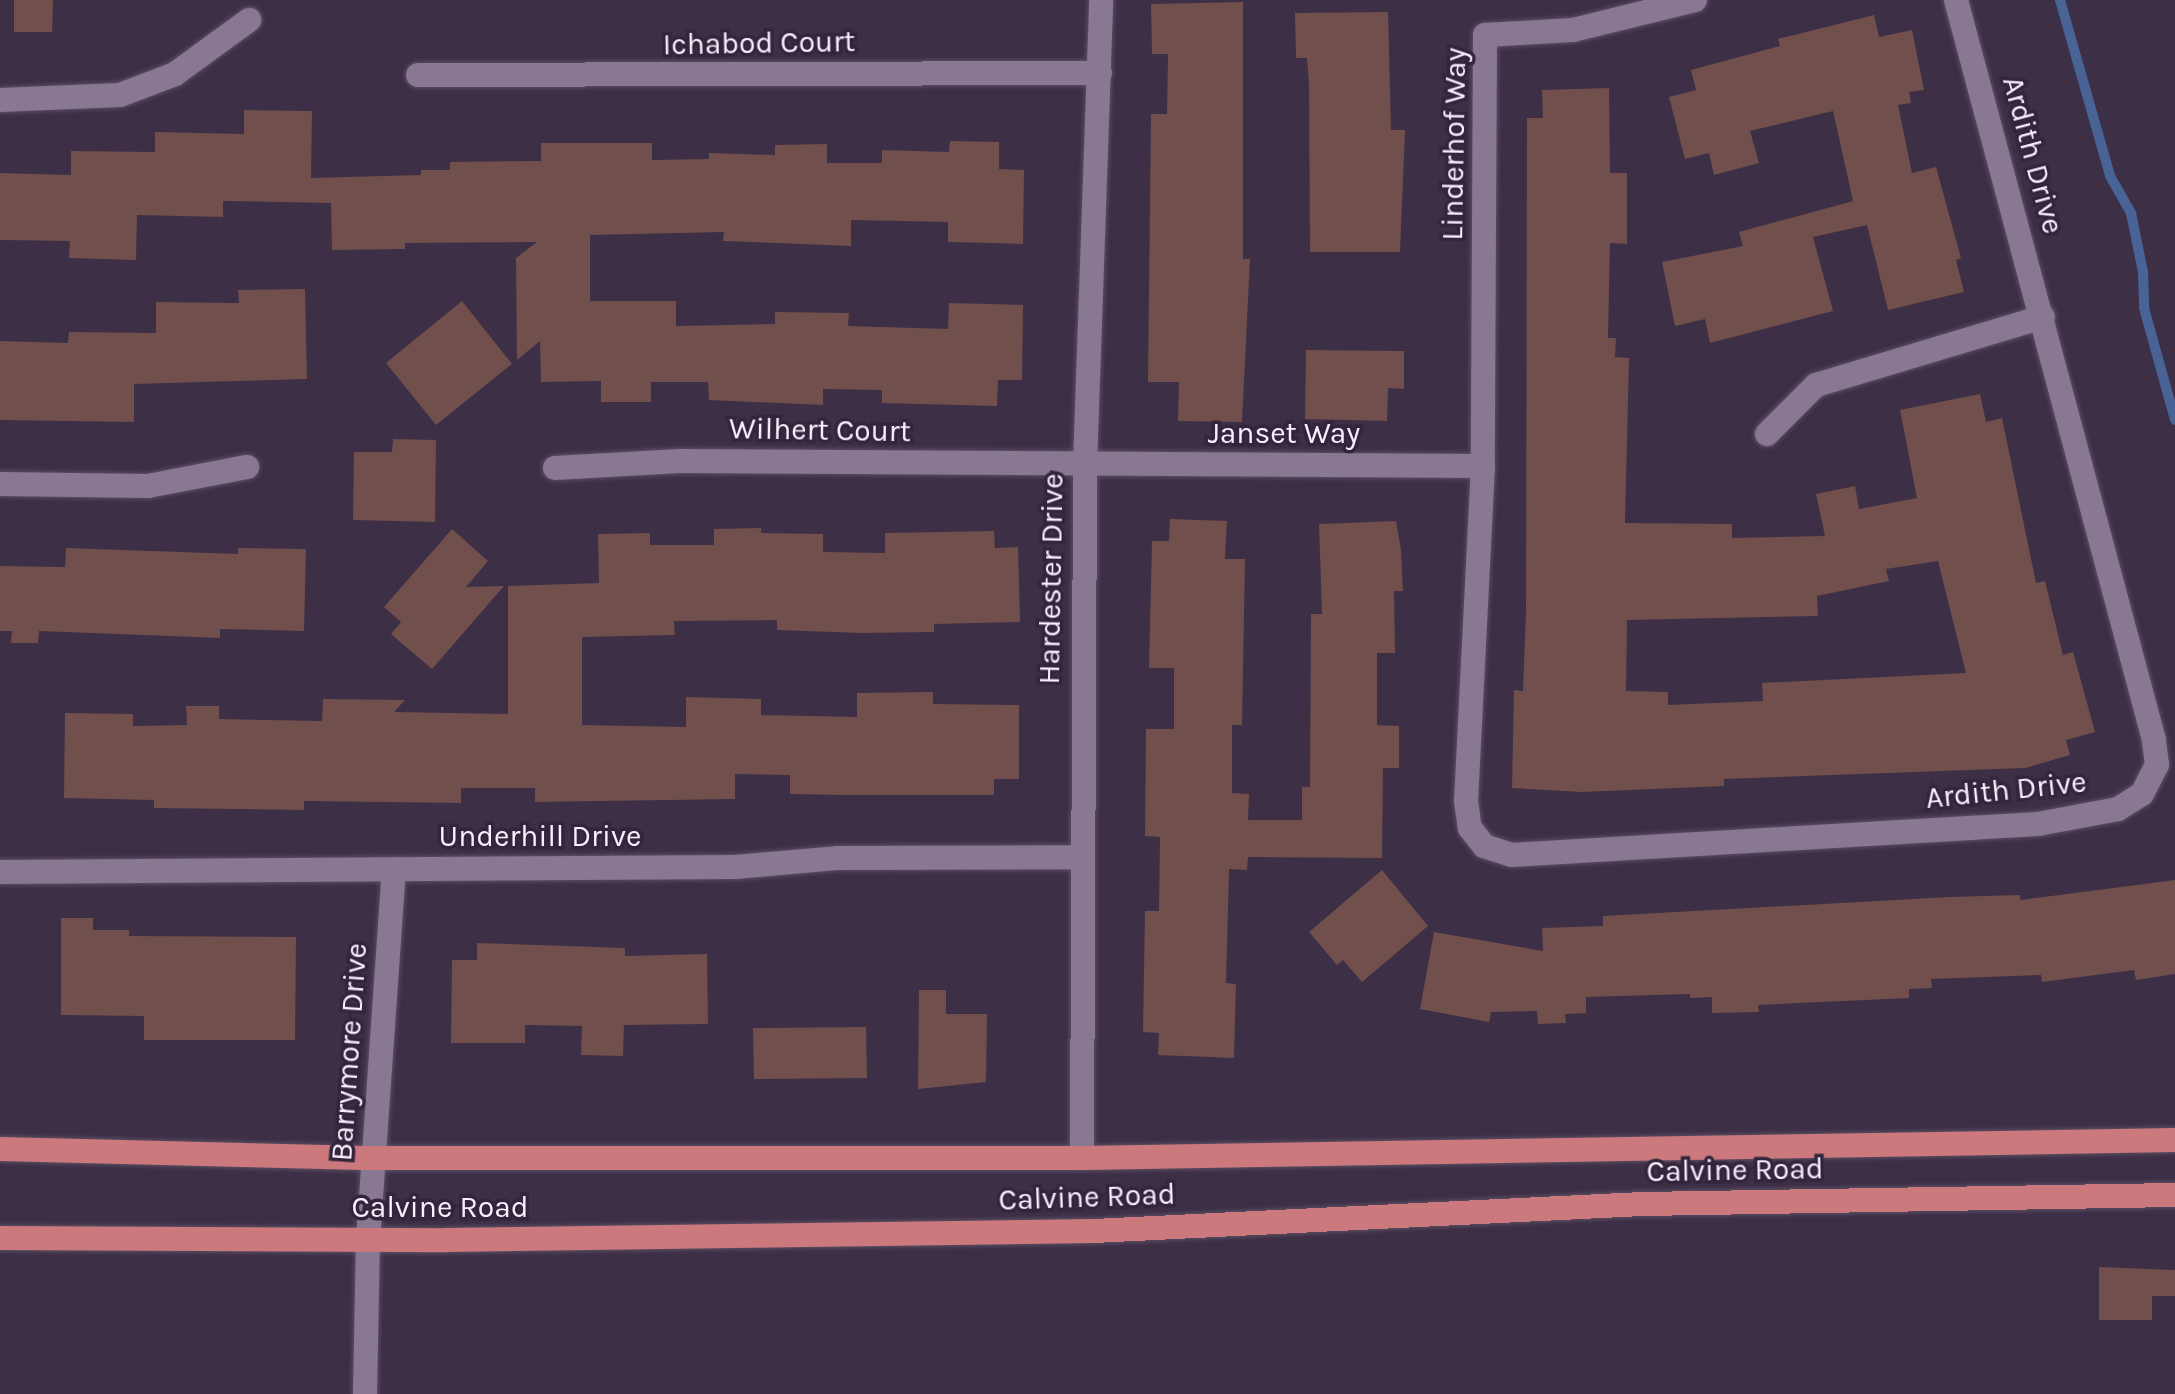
<!DOCTYPE html>
<style>
body{margin:0}
#map{position:relative;width:2175px;height:1394px;overflow:hidden;background:#3d2f46;font-family:Karla,sans-serif}
div>[style]{position:absolute}
.stream>*{height:10px;margin:-5px;padding:0 5px;transform-origin:5px;border-radius:5px;background:#486497}
.building>*{inset:0;background:#704f4c}
.roads{filter:drop-shadow(0 0 2px #5b4e63) drop-shadow(0 0 2px #5b4e63)}
.minor>*{height:24px;margin:-12px;padding:0 12px;transform-origin:12px;border-radius:12px;background:#887893}
.major>*{height:24px;margin:-12px;padding:0 12px;transform-origin:12px;border-radius:12px;background:#cb797c}
span{translate:-50% -50%;white-space:nowrap;text-align:center;line-height:1.15;-webkit-text-stroke:7px #33253b;paint-order:stroke}
.street-label{font-size:30px;color:#f9efff}
</style>
<div id="map">
<div class="stream">
<i style="left:2060px;top:0;width:183px;rotate:74.1deg"></i>
<i style="left:2110px;top:176px;width:43px;rotate:60.4deg"></i>
<i style="left:2131px;top:213px;width:60px;rotate:78.5deg"></i>
<i style="left:2143px;top:272px;width:36px;rotate:88deg"></i>
<i style="left:2144px;top:308px;width:116px;rotate:74.5deg"></i>
</div>
<div class="building">
<i style="clip-path:polygon(14px 0,53px 0,52px 32px,14px 32px)"></i>
<i style="clip-path:polygon(1243px 2px,1243px 259px,1250px 259px,1242px 422px,1178px 421px,1179px 382px,1148px 382px,1151px 114px,1167px 114px,1168px 54px,1152px 54px,1151px 4px)"></i>
<i style="clip-path:polygon(1388px 12px,1391px 130px,1405px 130px,1400px 252px,1310px 252px,1309px 84px,1307px 58px,1296px 58px,1295px 13px)"></i>
<i style="clip-path:polygon(1874px 15px,1879px 37px,1912px 30px,1924px 90px,1909px 92px,1911px 103px,1898px 105px,1912px 173px,1936px 167px,1961px 258px,1956px 260px,1964px 292px,1888px 310px,1867px 225px,1813px 237px,1833px 311px,1710px 343px,1705px 319px,1675px 326px,1662px 262px,1743px 246px,1739px 232px,1853px 201px,1833px 111px,1750px 131px,1759px 163px,1714px 175px,1709px 153px,1685px 159px,1669px 97px,1696px 90px,1691px 70px,1780px 46px,1778px 39px)"></i>
<i style="clip-path:polygon(evenodd,1609px 88px,1610px 173px,1627px 173px,1627px 244px,1610px 243px,1608px 338px,1616px 338px,1615px 357px,1629px 358px,1625px 523px,1732px 524px,1732px 538px,1825px 536px,1816px 494px,1855px 486px,1859px 509px,1917px 498px,1900px 410px,1980px 394px,1986px 422px,2002px 418px,2036px 583px,2045px 581px,2063px 655px,2073px 652px,2095px 732px,2066px 740px,2070px 755px,2025px 768px,1724px 779px,1724px 786px,1582px 792px,1512px 788px,1514px 690px,1523px 691px,1526px 612px,1527px 118px,1543px 118px,1542px 90px,1609px 88px,1938px 561px,1966px 673px,1762px 683px,1763px 701px,1668px 705px,1668px 692px,1626px 691px,1627px 620px,1818px 616px,1817px 596px,1889px 581px,1886px 569px,1938px 561px)"></i>
<i style="clip-path:polygon(244px 110px,312px 111px,311px 178px,421px 175px,421px 170px,450px 170px,450px 162px,541px 161px,541px 143px,652px 143px,652px 160px,709px 159px,709px 153px,775px 155px,775px 145px,827px 144px,827px 163px,882px 163px,882px 150px,949px 152px,950px 141px,999px 142px,999px 169px,1024px 170px,1023px 244px,948px 242px,948px 222px,851px 220px,851px 246px,723px 241px,724px 232px,590px 235px,590px 301px,676px 301px,676px 326px,775px 324px,775px 312px,849px 313px,848px 326px,948px 329px,949px 303px,1023px 305px,1022px 380px,998px 380px,997px 406px,882px 403px,882px 390px,823px 389px,823px 405px,709px 400px,708px 382px,651px 382px,651px 402px,601px 402px,601px 381px,541px 382px,540px 341px,517px 360px,516px 258px,537px 242px,405px 243px,405px 249px,332px 250px,331px 203px,223px 201px,223px 217px,137px 215px,136px 260px,69px 258px,70px 241px,0 240px,0 173px,71px 175px,71px 151px,155px 152px,155px 132px,244px 134px)"></i>
<i style="clip-path:polygon(305px 289px,307px 379px,134px 384px,134px 422px,0 420px,0 341px,68px 343px,69px 332px,156px 333px,156px 302px,239px 303px,238px 290px)"></i>
<i style="clip-path:polygon(462px 301px,512px 364px,436px 425px,386px 363px)"></i>
<i style="clip-path:polygon(1306px 350px,1404px 351px,1404px 389px,1388px 388px,1387px 421px,1305px 419px)"></i>
<i style="clip-path:polygon(393px 439px,436px 440px,435px 522px,353px 520px,354px 452px,392px 452px)"></i>
<i style="clip-path:polygon(1170px 519px,1227px 521px,1225px 559px,1245px 559px,1242px 725px,1232px 725px,1232px 793px,1249px 794px,1248px 820px,1302px 820px,1302px 787px,1310px 787px,1311px 614px,1322px 614px,1319px 524px,1396px 521px,1401px 550px,1403px 591px,1394px 591px,1395px 653px,1377px 653px,1377px 725px,1399px 726px,1399px 768px,1383px 768px,1382px 858px,1248px 857px,1247px 870px,1229px 869px,1226px 983px,1236px 984px,1234px 1058px,1158px 1055px,1159px 1033px,1143px 1032px,1145px 911px,1159px 911px,1160px 837px,1145px 836px,1146px 729px,1174px 729px,1174px 668px,1149px 668px,1152px 541px,1169px 541px)"></i>
<i style="clip-path:polygon(761px 528px,761px 533px,823px 534px,823px 552px,885px 553px,885px 533px,994px 531px,995px 548px,1018px 547px,1020px 622px,934px 624px,934px 632px,862px 633px,777px 630px,777px 620px,674px 621px,675px 635px,582px 637px,582px 725px,686px 727px,686px 697px,761px 699px,761px 715px,857px 717px,857px 693px,933px 692px,933px 704px,1019px 705px,1019px 779px,994px 779px,994px 795px,843px 795px,790px 794px,790px 775px,735px 774px,735px 799px,535px 802px,535px 788px,461px 788px,461px 803px,304px 801px,304px 810px,154px 808px,154px 800px,64px 798px,65px 713px,133px 714px,133px 726px,187px 725px,186px 706px,219px 706px,219px 719px,322px 721px,323px 699px,405px 700px,394px 712px,508px 714px,508px 586px,599px 583px,598px 534px,650px 533px,650px 545px,714px 545px,714px 529px)"></i>
<i style="clip-path:polygon(452px 529px,488px 561px,466px 587px,504px 586px,432px 669px,391px 634px,401px 622px,384px 607px)"></i>
<i style="clip-path:polygon(66px 548px,238px 554px,238px 548px,306px 549px,304px 631px,220px 629px,220px 638px,39px 631px,38px 643px,11px 643px,12px 631px,0 631px,0 566px,65px 567px)"></i>
<i style="clip-path:polygon(1382px 870px,1428px 926px,1362px 982px,1343px 960px,1337px 965px,1309px 932px)"></i>
<i style="clip-path:polygon(2175px 880px,2175px 974px,2136px 980px,2134px 970px,2042px 982px,2041px 975px,1931px 979px,1932px 988px,1909px 989px,1909px 998px,1758px 1005px,1759px 1012px,1712px 1013px,1712px 997px,1690px 998px,1690px 994px,1586px 997px,1586px 1013px,1565px 1014px,1566px 1023px,1538px 1024px,1537px 1011px,1491px 1012px,1489px 1022px,1420px 1009px,1434px 932px,1543px 951px,1542px 928px,1603px 926px,1603px 916px,1949px 897px,2020px 895px,2020px 900px)"></i>
<i style="clip-path:polygon(61px 918px,93px 918px,93px 930px,129px 930px,129px 936px,296px 937px,295px 1040px,144px 1040px,144px 1016px,61px 1015px)"></i>
<i style="clip-path:polygon(477px 943px,625px 948px,625px 956px,707px 954px,708px 1024px,624px 1025px,623px 1056px,581px 1055px,582px 1026px,525px 1025px,525px 1043px,451px 1043px,452px 960px,477px 960px)"></i>
<i style="clip-path:polygon(919px 990px,946px 990px,946px 1014px,987px 1014px,986px 1082px,918px 1089px)"></i>
<i style="clip-path:polygon(866px 1027px,867px 1078px,754px 1079px,753px 1028px)"></i>
<i style="clip-path:polygon(2099px 1267px,2175px 1270px,2175px 1296px,2152px 1296px,2152px 1320px,2099px 1320px)"></i>
</div>
<div class="roads">
<div class="minor">
<i style="left:1695px;top:0;width:126px;rotate:166.2deg"></i>
<i style="left:1573px;top:30px;width:88px;rotate:176.7deg"></i>
<i style="left:1485px;top:35px;width:431px;rotate:90.3deg"></i>
<i style="left:1483px;top:466px;width:335px;rotate:92.9deg"></i>
<i style="left:1466px;top:801px;width:27px;rotate:82deg"></i>
<i style="left:1470px;top:828px;width:23px;rotate:52deg"></i>
<i style="left:1484px;top:846px;width:28px;rotate:18deg"></i>
<i style="left:1511px;top:855px;width:528px;rotate:-3.37deg"></i>
<i style="left:2038px;top:824px;width:81px;rotate:-10.6deg"></i>
<i style="left:2118px;top:809px;width:28px;rotate:-32deg"></i>
<i style="left:2142px;top:794px;width:33px;rotate:-63deg"></i>
<i style="left:2157px;top:765px;width:25px;rotate:-97deg"></i>
<i style="left:2154px;top:740px;width:766px;rotate:-104.98deg"></i>
<i style="left:418px;top:75px;width:682px;rotate:-0.17deg"></i>
<i style="left:0;top:100px;width:120px;rotate:-2.4deg"></i>
<i style="left:120px;top:95px;width:59px;rotate:-20.9deg"></i>
<i style="left:175px;top:74px;width:92px;rotate:-36.1deg"></i>
<i style="left:1767px;top:434px;width:69px;rotate:-45deg"></i>
<i style="left:1816px;top:385px;width:237px;rotate:-16.7deg"></i>
<i style="left:555px;top:468px;width:125px;rotate:-3.2deg"></i>
<i style="left:680px;top:461px;width:803px;rotate:0.36deg"></i>
<i style="left:0;top:484px;width:148px;rotate:0.8deg"></i>
<i style="left:148px;top:486px;width:101px;rotate:-10.9deg"></i>
<i style="left:0;top:872px;width:735px;rotate:-0.39deg"></i>
<i style="left:735px;top:867px;width:102px;rotate:-5deg"></i>
<i style="left:837px;top:858px;width:243px;rotate:-0.2deg"></i>
<i style="left:1082px;top:1158px;width:693px;rotate:-89.75deg"></i>
<i style="left:1085px;top:465px;width:465px;rotate:-88deg"></i>
<i style="left:365px;top:1394px;width:154px;rotate:-88.9deg"></i>
<i style="left:368px;top:1240px;width:372px;rotate:-86deg"></i>
</div>
<div class="major">
<i style="left:0;top:1149px;width:374px;rotate:1.4deg"></i>
<i style="left:374px;top:1158px;width:708px"></i>
<i style="left:1082px;top:1158px;width:1093px;rotate:-0.94deg"></i>
<i style="left:0;top:1238px;width:446px;rotate:0.3deg"></i>
<i style="left:446px;top:1240px;width:648px;rotate:-0.8deg"></i>
<i style="left:1094px;top:1231px;width:550px;rotate:-2.82deg"></i>
<i style="left:1643px;top:1204px;width:532px;rotate:-0.97deg"></i>
</div>
</div>
<div class="street-label">
<span style="left:759px;top:43px;rotate:-1deg">Ichabod Court</span>
<span style="left:1454px;top:144px;rotate:-89deg">Linderhof Way</span>
<span style="left:2033px;top:155px;rotate:75deg">Ardith Drive</span>
<span style="left:820px;top:430px;rotate:1deg">Wilhert Court</span>
<span style="left:1284px;top:433px">Janset Way</span>
<span style="left:1051px;top:579px;rotate:-89deg">Hardester Drive</span>
<span style="left:2006px;top:790px;rotate:-6deg">Ardith Drive</span>
<span style="left:540px;top:836px">Underhill Drive</span>
<span style="left:349px;top:1052px;rotate:-86deg">Barrymore Drive</span>
<span style="left:1735px;top:1170px;rotate:-1deg">Calvine Road</span>
<span style="left:1087px;top:1197px;rotate:-2deg">Calvine Road</span>
<span style="left:440px;top:1207px">Calvine Road</span>
</div>
</div>
